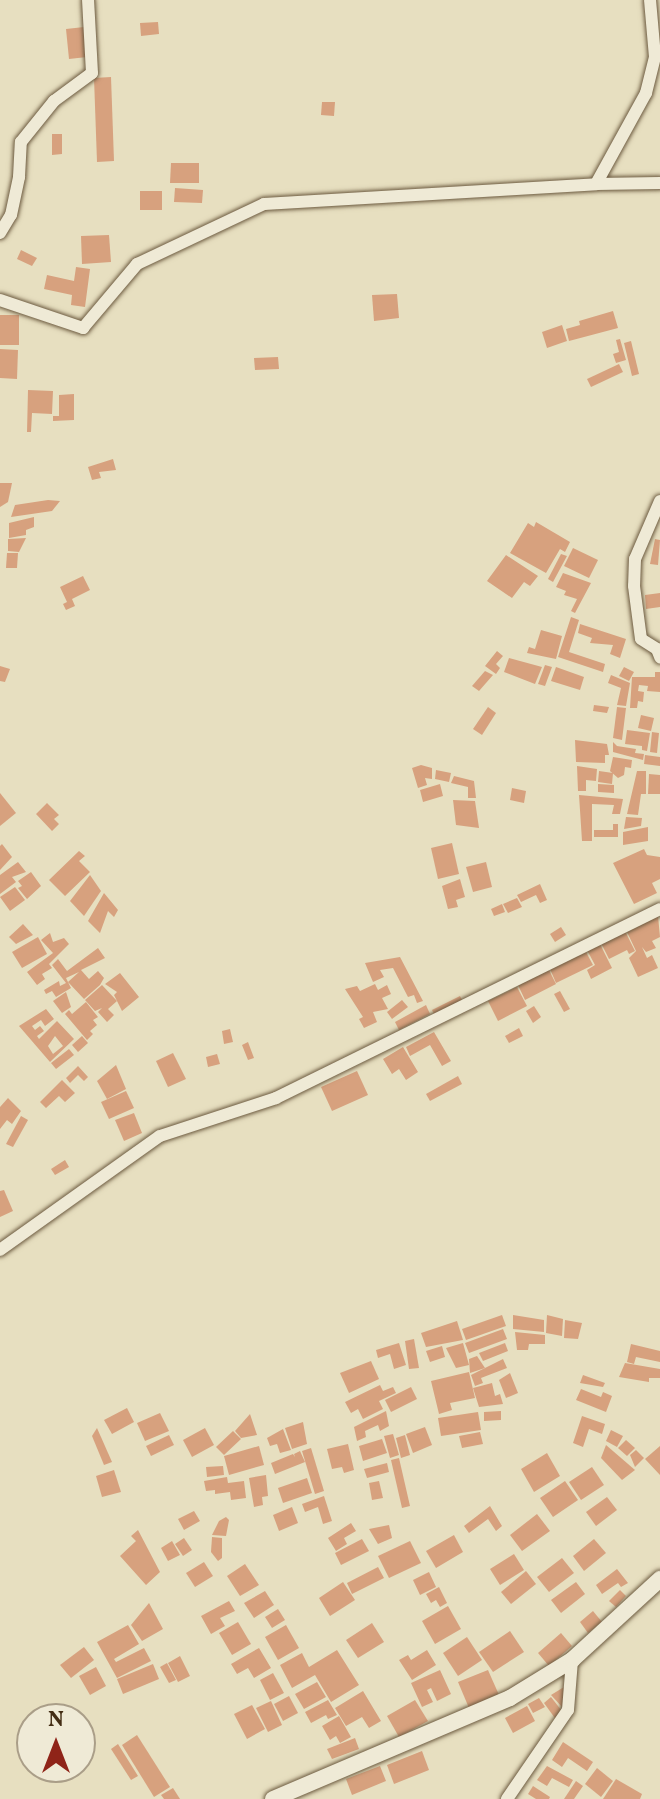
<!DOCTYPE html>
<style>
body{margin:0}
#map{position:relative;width:660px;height:1799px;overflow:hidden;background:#e7dfc0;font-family:Vollkorn,serif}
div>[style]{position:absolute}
.building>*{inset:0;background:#d7a17e}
.roads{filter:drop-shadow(0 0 2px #6c5a3f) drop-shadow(0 0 2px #6c5a3f)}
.minor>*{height:12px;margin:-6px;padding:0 6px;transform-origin:6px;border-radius:6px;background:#efead6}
.tertiary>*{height:16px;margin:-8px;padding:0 8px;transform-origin:8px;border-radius:8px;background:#efead6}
span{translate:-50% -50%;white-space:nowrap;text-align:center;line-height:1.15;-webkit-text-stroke:8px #efead6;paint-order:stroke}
.north{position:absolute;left:16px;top:1703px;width:80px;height:80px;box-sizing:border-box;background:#efead6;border:2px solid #aa9e88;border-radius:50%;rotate:0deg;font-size:22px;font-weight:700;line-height:32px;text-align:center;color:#432d14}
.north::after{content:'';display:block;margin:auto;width:28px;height:36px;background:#8f2418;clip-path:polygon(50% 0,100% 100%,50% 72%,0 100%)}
</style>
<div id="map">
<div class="building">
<i style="clip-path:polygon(158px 22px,159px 34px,141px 36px,140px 23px)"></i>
<i style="clip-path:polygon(84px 27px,87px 57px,69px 59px,66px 29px)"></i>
<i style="clip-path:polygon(111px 77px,114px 161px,97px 162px,94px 78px)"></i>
<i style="clip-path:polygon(322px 102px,335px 102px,334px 116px,321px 115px)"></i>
<i style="clip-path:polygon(52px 134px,62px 134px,62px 154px,52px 155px)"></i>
<i style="clip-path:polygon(171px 163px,199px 163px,199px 183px,170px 183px)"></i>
<i style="clip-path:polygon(175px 188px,203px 190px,202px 203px,174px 202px)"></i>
<i style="clip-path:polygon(140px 191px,162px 191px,162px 210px,140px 210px)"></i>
<i style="clip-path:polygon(109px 235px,111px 262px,82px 264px,81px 236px)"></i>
<i style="clip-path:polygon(21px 250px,37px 258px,32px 266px,17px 259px)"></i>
<i style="clip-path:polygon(76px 267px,90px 269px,85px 307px,71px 305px,72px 295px,44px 289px,47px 275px,74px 281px)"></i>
<i style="clip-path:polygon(397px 294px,399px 318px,374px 321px,372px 295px)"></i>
<i style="clip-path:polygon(613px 311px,618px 328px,569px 341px,566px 329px,580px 325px,579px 321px)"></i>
<i style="clip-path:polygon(0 315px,19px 315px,19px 345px,0 345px)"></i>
<i style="clip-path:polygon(562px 325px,567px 341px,547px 348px,542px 332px)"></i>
<i style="clip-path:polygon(620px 339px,626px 360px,616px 363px,613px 354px,619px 352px,616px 340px)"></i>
<i style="clip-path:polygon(631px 341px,639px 374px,632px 376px,624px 343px)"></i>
<i style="clip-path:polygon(0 349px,18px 350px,17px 379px,0 378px)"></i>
<i style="clip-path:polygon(278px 357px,279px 369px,255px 370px,254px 358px)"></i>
<i style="clip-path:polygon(619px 364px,623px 372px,591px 387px,587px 379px)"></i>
<i style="clip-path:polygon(28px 390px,53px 391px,52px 414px,32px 413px,31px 432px,27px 432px)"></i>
<i style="clip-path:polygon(74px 394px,74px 420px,53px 421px,53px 416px,59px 416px,59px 395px)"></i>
<i style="clip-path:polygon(113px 459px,116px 470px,99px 472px,101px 478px,92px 480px,88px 467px)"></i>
<i style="clip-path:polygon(0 483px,12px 483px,8px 502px,0 507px)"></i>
<i style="clip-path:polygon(48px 500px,60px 501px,52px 511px,11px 517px,15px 505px)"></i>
<i style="clip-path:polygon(34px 517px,34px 527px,26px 530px,26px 535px,9px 538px,9px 523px)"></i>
<i style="clip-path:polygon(536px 522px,570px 542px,565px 552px,560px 549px,546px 573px,510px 553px,528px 523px,534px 527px)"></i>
<i style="clip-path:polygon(26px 538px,19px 552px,8px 551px,8px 539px)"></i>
<i style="clip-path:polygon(655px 539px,660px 540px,658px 565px,650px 564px)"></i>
<i style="clip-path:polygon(573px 548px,598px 560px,589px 578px,564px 566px)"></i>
<i style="clip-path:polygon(7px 553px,18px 553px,17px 568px,6px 568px)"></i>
<i style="clip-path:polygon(561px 554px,567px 556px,553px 582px,548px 579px)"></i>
<i style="clip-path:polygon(506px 555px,538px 576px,530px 586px,524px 582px,512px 598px,487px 581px)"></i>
<i style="clip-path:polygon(563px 573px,591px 583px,575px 613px,571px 611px,577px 599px,564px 595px,566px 591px,556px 587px)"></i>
<i style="clip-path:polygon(83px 576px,90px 590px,72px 599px,75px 606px,66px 610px,63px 604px,67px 602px,60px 587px)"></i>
<i style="clip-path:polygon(660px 593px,660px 607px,646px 609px,645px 595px)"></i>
<i style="clip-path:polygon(571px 617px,579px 620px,569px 652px,605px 664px,603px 672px,558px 657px)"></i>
<i style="clip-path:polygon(580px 624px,626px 639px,620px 658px,610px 654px,613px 645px,590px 643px,592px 638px,578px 633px)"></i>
<i style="clip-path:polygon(541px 630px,562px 636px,556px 659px,527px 653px,529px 647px,535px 649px)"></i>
<i style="clip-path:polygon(497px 651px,503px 656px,496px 664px,500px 668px,496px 674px,485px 666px)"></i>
<i style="clip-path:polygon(509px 658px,542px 667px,535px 684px,504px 672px)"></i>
<i style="clip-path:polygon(545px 665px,552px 667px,545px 686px,538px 684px)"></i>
<i style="clip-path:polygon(0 666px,10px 669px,5px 682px,0 681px)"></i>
<i style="clip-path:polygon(556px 667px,584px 677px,580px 690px,551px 681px)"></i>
<i style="clip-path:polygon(624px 667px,634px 672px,629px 681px,619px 676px)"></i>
<i style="clip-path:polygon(485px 671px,493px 675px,479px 691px,472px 686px)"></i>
<i style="clip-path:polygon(655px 672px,660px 672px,660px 692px,647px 691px,648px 686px,639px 685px,638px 691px,644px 692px,643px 702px,638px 701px,637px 708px,630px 708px,632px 677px,655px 677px)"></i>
<i style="clip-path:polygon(611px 675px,630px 683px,626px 706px,617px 705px,621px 688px,608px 683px)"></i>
<i style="clip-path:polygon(594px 705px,609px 707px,607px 713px,593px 711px)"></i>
<i style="clip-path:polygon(488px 707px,496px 713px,482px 735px,473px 729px)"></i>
<i style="clip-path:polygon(617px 707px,626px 708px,622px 740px,613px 738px)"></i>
<i style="clip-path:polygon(641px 715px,654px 718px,651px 731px,638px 728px)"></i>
<i style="clip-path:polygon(627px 730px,650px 733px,647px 751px,642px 750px,642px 746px,625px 744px)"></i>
<i style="clip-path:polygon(652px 732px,659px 733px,657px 753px,650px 752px)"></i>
<i style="clip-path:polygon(575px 740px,607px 744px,609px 755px,605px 755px,605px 763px,576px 762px)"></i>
<i style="clip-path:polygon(613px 742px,617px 746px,636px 749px,635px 753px,644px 754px,643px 760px,613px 752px)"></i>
<i style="clip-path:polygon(645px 755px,660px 757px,660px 766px,644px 764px)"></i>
<i style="clip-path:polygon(613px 757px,632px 760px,631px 768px,625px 767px,624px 775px,618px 778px,610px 771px)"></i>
<i style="clip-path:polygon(421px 765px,432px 768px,432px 779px,425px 778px,427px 785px,418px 788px,412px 768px)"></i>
<i style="clip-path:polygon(577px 766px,597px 769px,596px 781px,586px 780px,586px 791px,578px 791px)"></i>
<i style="clip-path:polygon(436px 770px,451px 773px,449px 782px,435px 779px)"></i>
<i style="clip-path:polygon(599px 771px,613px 773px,612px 784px,598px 782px)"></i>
<i style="clip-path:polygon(637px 771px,646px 771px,646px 794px,641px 794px,638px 815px,627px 814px)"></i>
<i style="clip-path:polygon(649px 774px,660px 775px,660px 794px,648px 794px)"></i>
<i style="clip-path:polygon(454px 776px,474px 781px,476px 798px,468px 798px,468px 787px,451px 783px)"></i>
<i style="clip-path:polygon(440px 784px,443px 796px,423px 802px,420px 790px)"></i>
<i style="clip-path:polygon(598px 784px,614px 785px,614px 793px,598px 792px)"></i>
<i style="clip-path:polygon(512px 788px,526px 791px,524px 803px,510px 800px)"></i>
<i style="clip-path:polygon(0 793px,16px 813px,0 826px)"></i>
<i style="clip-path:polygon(579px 795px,623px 799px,620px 814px,612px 814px,614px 805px,592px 804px,592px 841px,582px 841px)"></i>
<i style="clip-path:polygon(453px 800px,475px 801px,479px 828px,456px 825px)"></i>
<i style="clip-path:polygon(47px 803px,59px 815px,54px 819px,59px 824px,52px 831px,36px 814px)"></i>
<i style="clip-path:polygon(626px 817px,642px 818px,641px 826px,624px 829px)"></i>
<i style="clip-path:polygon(613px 824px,618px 824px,618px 837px,594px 837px,594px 830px,613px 830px)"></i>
<i style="clip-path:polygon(648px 827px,648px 841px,623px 845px,623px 832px)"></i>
<i style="clip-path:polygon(452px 843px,459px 874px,438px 879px,431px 848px)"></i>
<i style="clip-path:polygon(2px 844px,12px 857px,0 870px,0 846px)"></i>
<i style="clip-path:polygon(644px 849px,647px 855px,660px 857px,660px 879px,652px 883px,657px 893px,634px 904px,613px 863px)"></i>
<i style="clip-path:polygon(79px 851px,85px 856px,79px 861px,90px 872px,65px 896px,49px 880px)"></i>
<i style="clip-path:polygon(18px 862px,26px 872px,12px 877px,16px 882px,0 894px,0 875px)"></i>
<i style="clip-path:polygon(486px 862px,492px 887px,473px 892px,466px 867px)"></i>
<i style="clip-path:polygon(31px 872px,41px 886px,27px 899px,18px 888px,22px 886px,18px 881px)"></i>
<i style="clip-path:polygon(90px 875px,101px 891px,84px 916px,70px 901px)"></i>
<i style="clip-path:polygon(460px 879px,465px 897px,456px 900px,458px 907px,448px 909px,442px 886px)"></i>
<i style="clip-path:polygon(540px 884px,547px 900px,540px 903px,536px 895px,521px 902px,517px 895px)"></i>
<i style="clip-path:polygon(15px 887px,25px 900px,10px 911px,0 897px)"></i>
<i style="clip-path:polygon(104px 893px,118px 910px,114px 917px,108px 911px,100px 933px,88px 921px)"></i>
<i style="clip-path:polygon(517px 898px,522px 907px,508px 913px,503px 904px)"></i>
<i style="clip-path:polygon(502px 904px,505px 912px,494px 916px,491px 909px)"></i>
<i style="clip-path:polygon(658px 916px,660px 937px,652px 941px,656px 948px,646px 952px,642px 947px,647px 958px,652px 955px,658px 968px,638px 977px,629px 958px,636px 951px,627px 932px)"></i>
<i style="clip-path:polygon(23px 924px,33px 935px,16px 944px,9px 937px)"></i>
<i style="clip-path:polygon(561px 927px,566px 935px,555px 942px,550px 934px)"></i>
<i style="clip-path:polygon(625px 931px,635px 951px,629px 954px,627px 950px,609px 959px,601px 943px)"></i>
<i style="clip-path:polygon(50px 933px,53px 942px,64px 938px,69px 944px,49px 964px,52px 968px,42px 974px,45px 979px,37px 985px,27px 972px,53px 953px,41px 940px)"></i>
<i style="clip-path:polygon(38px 937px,47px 954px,22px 968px,12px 952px)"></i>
<i style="clip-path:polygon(600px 944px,612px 968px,591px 979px,587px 970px,595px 965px,587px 950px)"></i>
<i style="clip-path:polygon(98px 948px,105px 958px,81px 970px,89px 979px,98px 971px,104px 978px,100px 985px,84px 999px,68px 982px,79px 972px,66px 978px,71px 988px,56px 997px,52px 991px,46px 994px,44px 990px,59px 981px,60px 986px,66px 983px,52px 965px,58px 959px,67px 971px)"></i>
<i style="clip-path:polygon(586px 952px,593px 965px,556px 983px,550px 969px)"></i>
<i style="clip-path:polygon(400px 957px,423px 1001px,417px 1003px,414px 995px,408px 997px,393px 968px,380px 970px,384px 977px,373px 982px,365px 963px)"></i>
<i style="clip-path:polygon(549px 970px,556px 984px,525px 1000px,518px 985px)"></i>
<i style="clip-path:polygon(120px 973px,139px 997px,122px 1011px,114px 995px,117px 992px,105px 984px)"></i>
<i style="clip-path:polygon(375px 984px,378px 990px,387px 985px,391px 994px,382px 998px,388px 1009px,373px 1012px,377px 1022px,364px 1028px,359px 1019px,363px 1017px,345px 989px,357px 986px,360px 991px)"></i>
<i style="clip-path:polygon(102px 985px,117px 1001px,108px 1009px,114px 1015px,107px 1022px,98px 1012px,102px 1008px,95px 1011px,85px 1000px)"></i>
<i style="clip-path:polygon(517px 987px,527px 1006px,498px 1021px,488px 1001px)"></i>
<i style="clip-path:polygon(560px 991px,570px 1009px,564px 1012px,554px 994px)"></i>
<i style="clip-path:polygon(66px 992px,71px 1007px,62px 1013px,53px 1001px)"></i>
<i style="clip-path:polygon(460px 996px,463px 1002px,435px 1016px,432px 1010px)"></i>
<i style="clip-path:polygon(402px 1000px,408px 1007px,392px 1019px,387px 1012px)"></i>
<i style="clip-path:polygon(86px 1002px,98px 1017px,93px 1020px,97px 1025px,90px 1031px,93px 1034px,87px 1040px,65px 1014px,69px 1010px,72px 1014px)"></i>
<i style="clip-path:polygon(426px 1005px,430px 1014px,399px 1030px,395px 1022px)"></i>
<i style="clip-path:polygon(534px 1006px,541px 1017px,533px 1023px,526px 1011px)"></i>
<i style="clip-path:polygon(evenodd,46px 1009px,54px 1019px,45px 1026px,41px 1020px,32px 1026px,35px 1030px,40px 1026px,44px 1031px,37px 1036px,39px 1039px,57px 1021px,74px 1039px,50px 1062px,19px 1026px,46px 1009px,55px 1036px,63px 1046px,53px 1054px,48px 1046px,55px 1036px)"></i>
<i style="clip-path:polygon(519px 1028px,523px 1036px,509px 1043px,505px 1036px)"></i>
<i style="clip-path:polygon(230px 1029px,233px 1042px,224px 1044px,222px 1031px)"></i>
<i style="clip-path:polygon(434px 1032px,451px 1061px,442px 1066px,430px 1045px,410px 1056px,406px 1047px)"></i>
<i style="clip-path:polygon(82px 1036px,88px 1043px,78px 1052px,72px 1045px)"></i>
<i style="clip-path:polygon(248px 1042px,254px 1058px,248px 1060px,242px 1045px)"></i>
<i style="clip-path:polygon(403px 1047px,418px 1072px,406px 1080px,399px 1069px,392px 1074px,383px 1059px)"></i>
<i style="clip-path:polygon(69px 1049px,74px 1055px,56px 1069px,51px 1063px)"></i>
<i style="clip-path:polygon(173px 1053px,186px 1079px,168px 1087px,156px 1061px)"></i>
<i style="clip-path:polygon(217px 1054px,220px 1064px,208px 1067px,206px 1057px)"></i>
<i style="clip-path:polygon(116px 1065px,126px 1089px,107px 1099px,97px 1081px)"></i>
<i style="clip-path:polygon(78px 1066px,88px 1077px,84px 1081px,78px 1075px,70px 1083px,66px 1078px)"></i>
<i style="clip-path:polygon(357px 1071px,368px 1095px,332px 1111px,321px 1087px)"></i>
<i style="clip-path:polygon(458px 1076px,462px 1084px,430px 1101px,426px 1094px)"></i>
<i style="clip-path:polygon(62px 1080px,75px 1093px,65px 1102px,59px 1096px,46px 1108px,40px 1102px)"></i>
<i style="clip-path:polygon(126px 1091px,134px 1108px,109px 1119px,101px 1102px)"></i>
<i style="clip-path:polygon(8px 1098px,21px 1111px,12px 1124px,7px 1120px,0 1129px,0 1107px)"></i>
<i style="clip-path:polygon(134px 1113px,142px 1133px,124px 1141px,115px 1120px)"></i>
<i style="clip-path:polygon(21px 1116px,28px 1120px,13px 1147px,6px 1144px)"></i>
<i style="clip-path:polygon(65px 1160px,69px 1167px,55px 1175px,51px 1169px)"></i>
<i style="clip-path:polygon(4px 1190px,13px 1211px,0 1217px,0 1191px)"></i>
<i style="clip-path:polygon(502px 1315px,506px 1326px,466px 1340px,462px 1329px)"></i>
<i style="clip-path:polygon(513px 1315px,544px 1320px,544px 1332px,513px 1329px)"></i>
<i style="clip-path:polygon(547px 1315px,563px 1319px,562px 1336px,546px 1333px)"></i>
<i style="clip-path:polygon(565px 1320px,582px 1323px,578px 1339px,564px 1338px)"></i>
<i style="clip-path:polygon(457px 1321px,463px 1340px,426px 1347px,421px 1333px)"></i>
<i style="clip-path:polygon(503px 1329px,507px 1339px,469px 1353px,465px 1343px)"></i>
<i style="clip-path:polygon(515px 1332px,545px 1335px,545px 1344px,529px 1344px,528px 1350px,517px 1350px)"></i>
<i style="clip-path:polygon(414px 1339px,419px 1368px,409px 1369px,405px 1341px)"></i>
<i style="clip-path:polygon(399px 1343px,406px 1365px,394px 1369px,390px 1354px,378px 1358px,376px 1350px)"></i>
<i style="clip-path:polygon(463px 1343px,469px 1365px,456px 1368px,446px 1348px)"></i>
<i style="clip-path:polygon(505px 1343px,508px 1351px,483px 1361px,479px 1353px)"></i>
<i style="clip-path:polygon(631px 1344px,660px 1351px,660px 1362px,636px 1357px,634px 1364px,627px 1362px)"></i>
<i style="clip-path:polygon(442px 1346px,445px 1357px,430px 1362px,426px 1351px)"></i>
<i style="clip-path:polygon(477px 1356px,485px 1368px,470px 1373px,469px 1359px)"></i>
<i style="clip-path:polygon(503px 1359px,507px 1368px,481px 1378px,483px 1383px,475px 1386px,471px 1375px)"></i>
<i style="clip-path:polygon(371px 1361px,379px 1379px,349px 1393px,340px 1373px)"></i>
<i style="clip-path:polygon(625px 1363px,660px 1369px,660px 1378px,649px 1378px,649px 1382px,619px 1377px)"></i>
<i style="clip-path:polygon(469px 1372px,475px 1398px,450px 1403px,452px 1410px,439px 1414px,431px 1381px)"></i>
<i style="clip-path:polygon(510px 1373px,518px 1393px,506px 1398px,499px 1380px)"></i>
<i style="clip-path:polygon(583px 1375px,605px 1383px,603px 1387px,580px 1383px)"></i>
<i style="clip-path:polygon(492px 1383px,495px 1396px,500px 1394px,503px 1404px,479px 1407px,473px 1388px)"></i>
<i style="clip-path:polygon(380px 1385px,383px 1391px,393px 1387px,396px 1393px,379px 1401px,383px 1409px,363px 1419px,358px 1409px,351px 1413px,345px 1402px)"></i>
<i style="clip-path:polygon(411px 1387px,417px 1399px,391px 1412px,385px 1400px)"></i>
<i style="clip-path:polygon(581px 1389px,601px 1397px,603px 1392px,612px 1396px,606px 1412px,576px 1400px)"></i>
<i style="clip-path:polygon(127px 1408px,134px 1422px,112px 1434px,104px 1420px)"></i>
<i style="clip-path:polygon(386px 1411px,389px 1426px,380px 1431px,378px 1425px,365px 1431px,366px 1437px,357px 1441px,354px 1427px)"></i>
<i style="clip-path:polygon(501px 1411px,501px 1420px,484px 1421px,484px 1412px)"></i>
<i style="clip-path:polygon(478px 1412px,481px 1430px,441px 1436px,438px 1418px)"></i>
<i style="clip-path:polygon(160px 1413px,169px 1431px,145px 1441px,137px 1423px)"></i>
<i style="clip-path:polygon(250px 1414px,257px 1435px,241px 1438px,235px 1431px)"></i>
<i style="clip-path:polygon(582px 1416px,605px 1424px,602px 1434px,589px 1429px,583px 1447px,573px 1443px)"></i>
<i style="clip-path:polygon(303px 1422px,307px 1444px,292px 1449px,285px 1428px)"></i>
<i style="clip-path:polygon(425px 1427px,432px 1445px,413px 1453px,406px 1434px)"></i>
<i style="clip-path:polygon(97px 1428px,112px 1462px,104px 1465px,92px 1436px)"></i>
<i style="clip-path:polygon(205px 1428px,214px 1445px,192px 1457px,183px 1440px)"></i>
<i style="clip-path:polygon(283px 1429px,291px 1450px,280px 1453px,277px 1444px,270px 1446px,267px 1438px)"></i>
<i style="clip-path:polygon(611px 1430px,623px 1436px,617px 1447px,606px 1441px)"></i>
<i style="clip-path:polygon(233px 1431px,241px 1439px,224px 1455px,216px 1447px)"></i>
<i style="clip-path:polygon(480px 1432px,483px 1444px,462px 1448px,459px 1436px)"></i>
<i style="clip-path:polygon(393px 1434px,399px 1455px,390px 1458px,384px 1436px)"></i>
<i style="clip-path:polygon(169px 1435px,174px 1445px,151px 1456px,146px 1446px)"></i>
<i style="clip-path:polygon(405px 1435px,410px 1455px,401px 1458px,396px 1438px)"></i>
<i style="clip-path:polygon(382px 1439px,387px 1453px,363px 1461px,359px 1446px)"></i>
<i style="clip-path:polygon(626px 1440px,635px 1448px,627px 1456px,618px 1448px)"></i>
<i style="clip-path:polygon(348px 1444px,354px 1470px,344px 1473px,342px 1467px,332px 1469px,327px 1449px)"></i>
<i style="clip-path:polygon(606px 1445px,635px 1470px,622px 1480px,601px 1458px)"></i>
<i style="clip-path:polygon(259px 1446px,264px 1465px,229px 1475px,224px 1456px)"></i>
<i style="clip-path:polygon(660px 1446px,660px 1475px,645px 1459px)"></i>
<i style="clip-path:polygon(311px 1448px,324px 1491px,315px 1494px,302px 1451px)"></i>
<i style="clip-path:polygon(636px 1450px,644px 1458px,635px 1467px,630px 1455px)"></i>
<i style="clip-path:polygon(300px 1451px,305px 1462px,275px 1474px,271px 1463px,293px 1454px,295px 1457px,294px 1454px)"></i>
<i style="clip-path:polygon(547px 1453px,560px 1476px,534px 1492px,521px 1469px)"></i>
<i style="clip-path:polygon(399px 1458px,410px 1506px,402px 1508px,391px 1460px)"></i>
<i style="clip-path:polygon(387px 1463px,389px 1472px,367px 1478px,364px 1469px)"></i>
<i style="clip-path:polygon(223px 1466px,224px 1475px,207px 1477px,206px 1467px)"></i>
<i style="clip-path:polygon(592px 1467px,604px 1485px,581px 1500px,569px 1482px)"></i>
<i style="clip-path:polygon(114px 1470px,121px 1492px,102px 1497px,96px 1476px)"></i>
<i style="clip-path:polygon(266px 1475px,268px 1496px,262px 1497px,263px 1505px,254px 1507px,249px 1478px)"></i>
<i style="clip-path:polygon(227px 1477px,228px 1483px,244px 1481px,246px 1498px,231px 1500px,230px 1492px,215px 1494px,215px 1490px,206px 1491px,204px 1481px)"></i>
<i style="clip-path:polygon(307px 1478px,312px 1493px,283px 1503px,278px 1488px)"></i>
<i style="clip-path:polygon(379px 1481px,383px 1498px,372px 1500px,369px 1483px)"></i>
<i style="clip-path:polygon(565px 1481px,578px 1500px,553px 1517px,540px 1498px)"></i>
<i style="clip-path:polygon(324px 1496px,332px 1521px,323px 1524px,318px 1507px,305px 1512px,302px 1504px)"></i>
<i style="clip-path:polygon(607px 1497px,617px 1510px,596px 1526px,586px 1512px)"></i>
<i style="clip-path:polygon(490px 1506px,502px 1526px,496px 1531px,488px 1519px,469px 1533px,464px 1526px)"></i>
<i style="clip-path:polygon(292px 1507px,298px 1523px,279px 1531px,273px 1515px)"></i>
<i style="clip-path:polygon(194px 1511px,200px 1521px,184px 1530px,178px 1519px)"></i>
<i style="clip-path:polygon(537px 1514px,550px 1531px,522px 1551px,510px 1535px)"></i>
<i style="clip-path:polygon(226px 1517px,229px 1520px,226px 1536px,212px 1535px,219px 1521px)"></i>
<i style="clip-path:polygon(351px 1523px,356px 1531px,344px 1538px,347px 1544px,336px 1551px,328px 1538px)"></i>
<i style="clip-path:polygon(389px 1525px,392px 1538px,378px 1544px,369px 1529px)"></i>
<i style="clip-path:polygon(138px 1530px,160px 1572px,146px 1585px,120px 1556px,136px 1541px,131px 1536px)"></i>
<i style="clip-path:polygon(454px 1535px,463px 1552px,436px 1568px,426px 1551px)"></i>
<i style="clip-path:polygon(212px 1537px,222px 1538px,222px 1558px,218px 1561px,211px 1552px)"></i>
<i style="clip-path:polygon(184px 1538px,192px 1550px,183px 1556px,175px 1544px)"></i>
<i style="clip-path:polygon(362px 1539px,369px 1551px,341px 1565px,335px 1553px)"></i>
<i style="clip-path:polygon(594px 1539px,606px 1553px,584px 1571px,573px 1556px)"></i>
<i style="clip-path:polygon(172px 1541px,180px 1555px,168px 1561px,161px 1548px)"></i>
<i style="clip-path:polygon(410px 1541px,421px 1563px,389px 1578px,378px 1556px)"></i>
<i style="clip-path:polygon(514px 1554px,524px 1570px,500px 1585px,490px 1569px)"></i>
<i style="clip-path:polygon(562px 1558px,574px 1573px,549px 1592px,537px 1577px)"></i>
<i style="clip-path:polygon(204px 1562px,213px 1576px,195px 1587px,186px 1573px)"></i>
<i style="clip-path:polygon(245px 1564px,259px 1585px,240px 1596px,227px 1576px)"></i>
<i style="clip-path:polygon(378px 1567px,384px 1578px,352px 1594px,347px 1583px)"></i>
<i style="clip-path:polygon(617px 1569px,628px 1583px,621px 1587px,618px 1583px,602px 1594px,596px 1585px)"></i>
<i style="clip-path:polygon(526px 1571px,536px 1584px,511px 1604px,501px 1592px)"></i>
<i style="clip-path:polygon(429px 1572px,436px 1587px,420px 1595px,413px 1580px)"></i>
<i style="clip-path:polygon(343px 1582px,355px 1600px,330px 1616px,319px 1598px)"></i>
<i style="clip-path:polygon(576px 1582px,585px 1594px,561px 1613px,551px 1600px)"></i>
<i style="clip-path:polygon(439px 1587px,447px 1603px,440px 1607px,436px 1600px,431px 1603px,426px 1594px)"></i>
<i style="clip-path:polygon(620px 1590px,626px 1596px,616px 1607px,609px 1601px)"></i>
<i style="clip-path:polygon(265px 1591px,274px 1605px,254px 1618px,244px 1603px)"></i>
<i style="clip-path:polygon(229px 1601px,235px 1611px,220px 1618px,225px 1626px,211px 1634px,201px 1616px)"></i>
<i style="clip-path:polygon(149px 1603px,163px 1629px,142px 1641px,131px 1625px)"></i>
<i style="clip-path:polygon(448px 1606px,461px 1629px,435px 1644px,422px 1621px)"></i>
<i style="clip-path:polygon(278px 1609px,285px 1620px,272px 1628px,265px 1617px)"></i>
<i style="clip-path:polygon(593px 1611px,602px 1622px,588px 1633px,580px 1622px)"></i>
<i style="clip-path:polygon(238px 1622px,251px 1644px,232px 1655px,219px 1633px)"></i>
<i style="clip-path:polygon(372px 1623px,384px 1642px,358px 1658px,346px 1640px)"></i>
<i style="clip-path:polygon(128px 1625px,139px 1644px,114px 1659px,116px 1662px,144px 1648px,151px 1661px,117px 1678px,97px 1642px)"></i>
<i style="clip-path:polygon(286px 1625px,299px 1648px,278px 1660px,265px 1637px)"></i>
<i style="clip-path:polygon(510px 1631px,524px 1652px,493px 1672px,479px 1652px)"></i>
<i style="clip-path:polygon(561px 1633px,572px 1646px,549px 1666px,538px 1653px)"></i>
<i style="clip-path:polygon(467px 1637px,482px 1660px,458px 1676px,443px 1653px)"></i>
<i style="clip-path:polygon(84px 1647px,94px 1660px,71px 1678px,60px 1665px)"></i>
<i style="clip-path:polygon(259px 1648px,271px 1668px,254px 1678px,248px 1668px,237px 1674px,231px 1664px)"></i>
<i style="clip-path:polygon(337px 1650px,359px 1685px,331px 1702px,315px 1675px,292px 1688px,280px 1665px,302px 1653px,309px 1667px)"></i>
<i style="clip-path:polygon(427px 1650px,436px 1665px,412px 1680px,399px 1660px,408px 1655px,411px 1660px)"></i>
<i style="clip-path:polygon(180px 1656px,190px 1676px,178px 1682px,168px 1663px)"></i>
<i style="clip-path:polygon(167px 1663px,176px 1680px,169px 1683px,160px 1667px)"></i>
<i style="clip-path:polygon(153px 1664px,159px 1679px,123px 1694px,117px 1679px)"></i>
<i style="clip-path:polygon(96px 1667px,106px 1686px,90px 1695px,79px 1676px)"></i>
<i style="clip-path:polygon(440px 1670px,451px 1694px,437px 1701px,431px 1688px,427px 1690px,433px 1702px,422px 1707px,411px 1683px)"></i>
<i style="clip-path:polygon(488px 1670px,499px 1695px,469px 1708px,458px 1682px)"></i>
<i style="clip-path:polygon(273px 1673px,284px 1693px,270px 1700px,260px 1680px)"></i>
<i style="clip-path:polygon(317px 1682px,326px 1697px,304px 1709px,295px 1694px)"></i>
<i style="clip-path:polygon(564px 1687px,563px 1708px,551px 1695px)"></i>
<i style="clip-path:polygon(363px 1691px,381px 1721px,369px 1728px,362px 1717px,346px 1726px,335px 1708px)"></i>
<i style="clip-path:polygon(289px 1696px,298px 1713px,283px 1721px,274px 1704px)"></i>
<i style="clip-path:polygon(551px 1697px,565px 1715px,557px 1721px,544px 1703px)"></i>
<i style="clip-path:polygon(539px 1698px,545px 1707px,533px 1713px,528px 1704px)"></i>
<i style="clip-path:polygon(328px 1700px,337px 1715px,328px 1719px,326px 1715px,311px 1723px,305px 1712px)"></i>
<i style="clip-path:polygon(415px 1700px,428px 1721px,399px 1737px,387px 1716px)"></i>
<i style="clip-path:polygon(271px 1701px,282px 1725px,268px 1732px,256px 1708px)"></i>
<i style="clip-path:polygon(252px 1705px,265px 1729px,247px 1739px,234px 1714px)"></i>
<i style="clip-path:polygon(527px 1706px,535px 1721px,513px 1733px,505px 1718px)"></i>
<i style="clip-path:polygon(339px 1716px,351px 1737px,340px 1743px,336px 1736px,330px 1740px,322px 1726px)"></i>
<i style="clip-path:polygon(137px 1735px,170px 1787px,154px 1797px,122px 1745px)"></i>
<i style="clip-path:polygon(355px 1738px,359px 1749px,332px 1759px,327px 1749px)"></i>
<i style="clip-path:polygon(563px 1742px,593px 1762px,587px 1771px,568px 1758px,562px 1767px,552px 1760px)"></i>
<i style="clip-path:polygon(118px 1744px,138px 1776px,131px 1780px,111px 1749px)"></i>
<i style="clip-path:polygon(422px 1751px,429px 1770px,394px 1784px,387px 1765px)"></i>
<i style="clip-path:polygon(380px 1766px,386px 1781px,352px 1795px,346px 1779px)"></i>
<i style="clip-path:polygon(547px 1766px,573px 1780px,569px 1787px,552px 1778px,547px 1786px,537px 1780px)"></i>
<i style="clip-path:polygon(597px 1768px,613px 1781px,601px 1797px,585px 1784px)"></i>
<i style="clip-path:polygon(616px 1779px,642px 1794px,640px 1799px,603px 1799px)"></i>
<i style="clip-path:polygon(576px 1781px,583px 1786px,574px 1799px,564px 1799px)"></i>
<i style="clip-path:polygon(533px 1786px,550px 1797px,549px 1799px,536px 1799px,528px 1794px)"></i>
<i style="clip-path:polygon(173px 1788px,180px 1799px,164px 1799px,161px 1795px)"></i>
</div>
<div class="roads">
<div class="minor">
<i style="left:596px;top:184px;width:104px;rotate:-61.2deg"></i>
<i style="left:646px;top:93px;width:37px;rotate:-76deg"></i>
<i style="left:655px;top:57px;width:57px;rotate:-95deg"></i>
<i style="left:0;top:233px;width:21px;rotate:-59deg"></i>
<i style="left:11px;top:215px;width:39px;rotate:-78deg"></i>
<i style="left:19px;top:177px;width:35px;rotate:-87deg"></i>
<i style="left:21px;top:142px;width:53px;rotate:-51.2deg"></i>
<i style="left:54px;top:101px;width:47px;rotate:-36.4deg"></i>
<i style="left:92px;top:73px;width:73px;rotate:-93.1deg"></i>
<i style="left:0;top:300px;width:88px;rotate:18.6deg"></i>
<i style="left:83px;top:328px;width:84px;rotate:-49.8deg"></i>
<i style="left:137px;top:264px;width:140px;rotate:-25.3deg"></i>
<i style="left:264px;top:204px;width:333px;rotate:-3.4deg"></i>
<i style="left:596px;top:184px;width:64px;rotate:-0.9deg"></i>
<i style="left:660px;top:501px;width:63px;rotate:113.3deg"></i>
<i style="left:635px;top:559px;width:27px;rotate:92deg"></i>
<i style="left:634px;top:586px;width:53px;rotate:82.5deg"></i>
<i style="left:641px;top:639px;width:19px;rotate:32deg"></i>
<i style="left:657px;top:649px;width:9px;rotate:69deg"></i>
<i style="left:0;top:1250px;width:196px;rotate:-35.5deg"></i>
<i style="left:160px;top:1136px;width:122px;rotate:-18.1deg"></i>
<i style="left:276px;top:1098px;width:428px;rotate:-26.2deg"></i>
<i style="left:507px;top:1799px;width:108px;rotate:-55.6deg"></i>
<i style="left:568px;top:1710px;width:50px;rotate:-85.4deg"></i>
</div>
<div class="tertiary">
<i style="left:273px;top:1799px;width:258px;rotate:-23.1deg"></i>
<i style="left:510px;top:1698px;width:73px;rotate:-31.5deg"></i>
<i style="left:572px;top:1660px;width:120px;rotate:-42.6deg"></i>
</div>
</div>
<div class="north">N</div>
</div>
